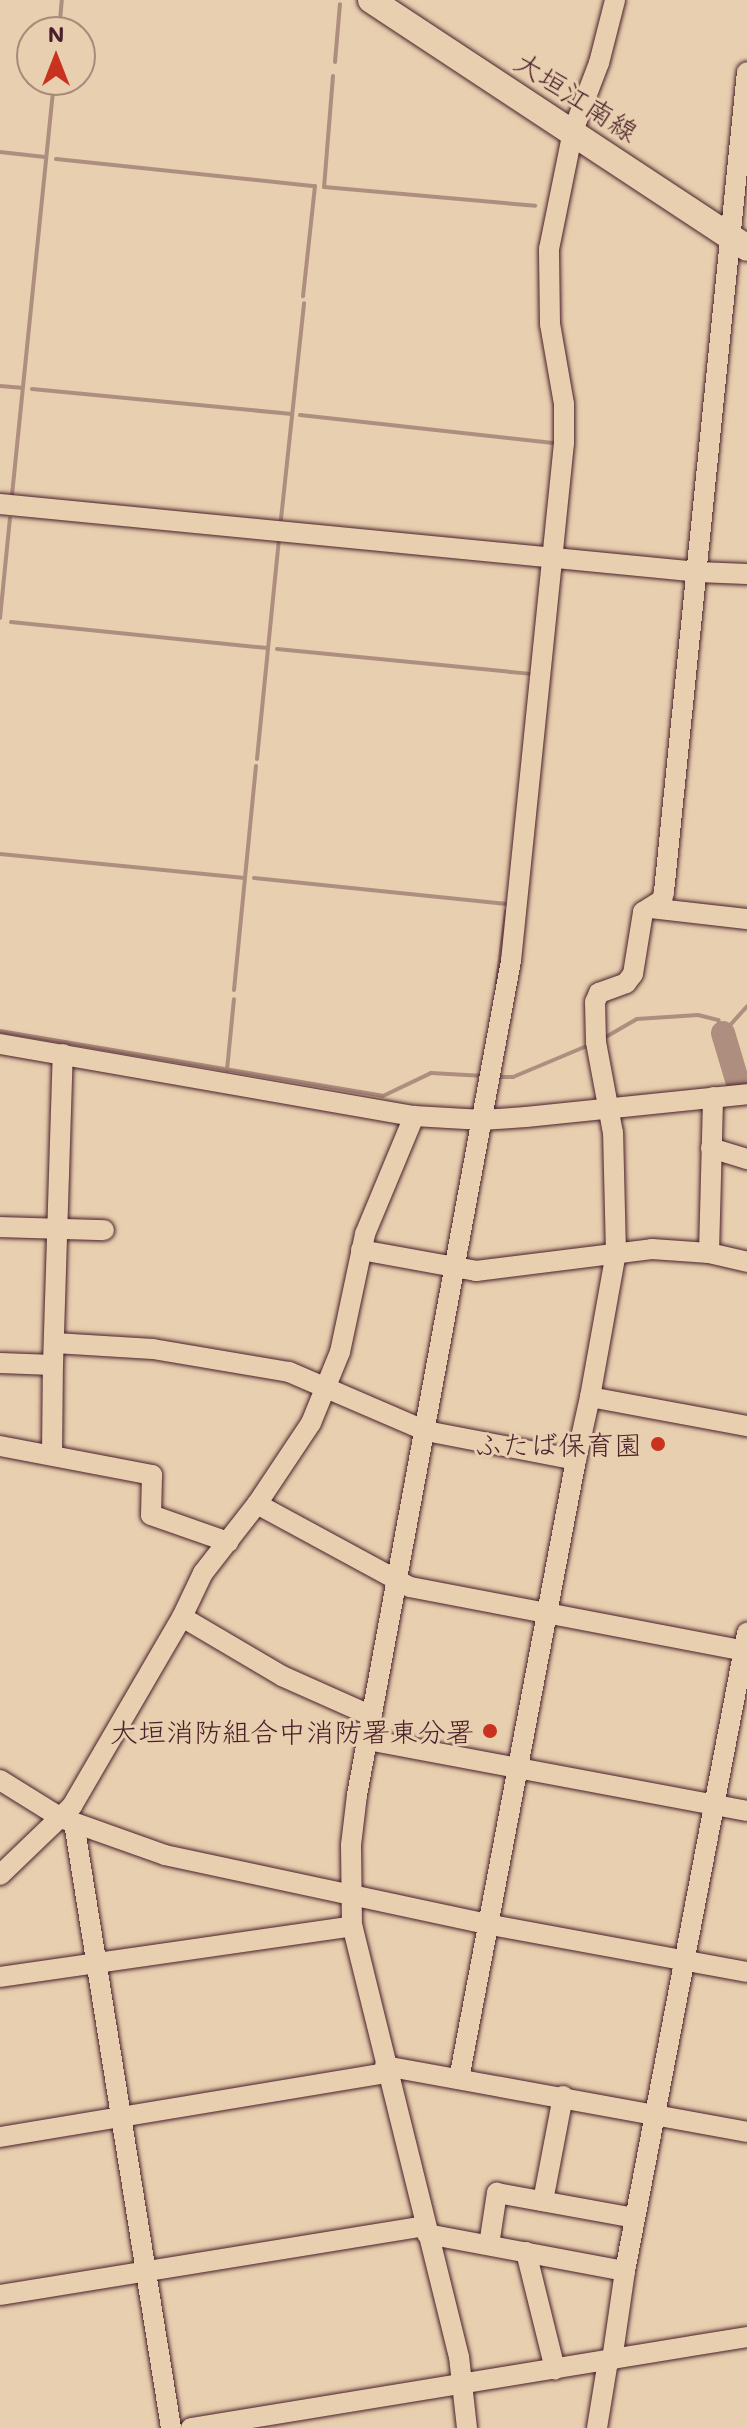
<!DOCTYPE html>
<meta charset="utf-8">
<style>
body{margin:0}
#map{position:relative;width:747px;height:2428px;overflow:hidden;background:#e7cfaf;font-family:Mali,"Klee One",sans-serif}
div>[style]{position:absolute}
.stream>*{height:4px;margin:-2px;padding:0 2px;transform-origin:2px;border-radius:2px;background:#ae8e7e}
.river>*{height:24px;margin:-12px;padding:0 12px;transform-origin:12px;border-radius:12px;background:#ae8e7e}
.roads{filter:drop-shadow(0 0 2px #4a1f2b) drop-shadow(0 0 2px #4a1f2b)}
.minor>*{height:20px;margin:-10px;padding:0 10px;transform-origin:10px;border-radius:10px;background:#e7cfaf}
.major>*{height:26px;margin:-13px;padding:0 13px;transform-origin:13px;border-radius:13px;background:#e7cfaf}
.dots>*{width:22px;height:22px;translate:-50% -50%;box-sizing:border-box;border:4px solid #e7cfaf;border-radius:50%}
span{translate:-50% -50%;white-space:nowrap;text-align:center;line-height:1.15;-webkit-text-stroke:6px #e7cfaf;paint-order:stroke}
.street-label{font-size:28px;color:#4a1f2b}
.poi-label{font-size:28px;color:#4a1f2b}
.right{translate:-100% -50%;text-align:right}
.north{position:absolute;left:16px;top:16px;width:80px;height:80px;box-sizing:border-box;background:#e7cfaf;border:2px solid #a8897a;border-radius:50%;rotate:0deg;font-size:22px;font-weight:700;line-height:32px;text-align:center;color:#4a1f2b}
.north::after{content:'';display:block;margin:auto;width:28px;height:36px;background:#c8321e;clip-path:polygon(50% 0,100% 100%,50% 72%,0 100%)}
</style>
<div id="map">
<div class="stream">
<i style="left:59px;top:32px;width:32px;rotate:-85deg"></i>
<i style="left:335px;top:62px;width:58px;rotate:-85.1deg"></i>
<i style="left:333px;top:76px;width:111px;rotate:94.6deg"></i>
<i style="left:324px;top:187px;width:212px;rotate:5.1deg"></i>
<i style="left:0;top:152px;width:45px;rotate:6.3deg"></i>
<i style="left:56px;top:159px;width:260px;rotate:6deg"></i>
<i style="left:315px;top:186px;width:111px;rotate:96.2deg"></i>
<i style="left:0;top:386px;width:21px;rotate:5deg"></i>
<i style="left:32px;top:389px;width:261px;rotate:5.5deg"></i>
<i style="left:300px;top:415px;width:257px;rotate:6.3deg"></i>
<i style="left:12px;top:495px;width:417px;rotate:-84.2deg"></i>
<i style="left:281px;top:519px;width:217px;rotate:-83.9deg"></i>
<i style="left:0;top:618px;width:100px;rotate:-84.3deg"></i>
<i style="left:11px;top:622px;width:258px;rotate:5.8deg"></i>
<i style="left:277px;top:649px;width:255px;rotate:5.6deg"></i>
<i style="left:257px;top:759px;width:220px;rotate:-84.3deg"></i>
<i style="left:0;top:854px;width:246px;rotate:5.6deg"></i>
<i style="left:254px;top:878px;width:254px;rotate:5.9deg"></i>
<i style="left:497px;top:983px;width:72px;rotate:-82.8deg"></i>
<i style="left:234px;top:990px;width:225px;rotate:-84.4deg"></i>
<i style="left:0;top:1031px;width:388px;rotate:9.6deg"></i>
<i style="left:383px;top:1096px;width:53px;rotate:-25.6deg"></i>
<i style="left:431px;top:1073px;width:53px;rotate:3.2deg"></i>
<i style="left:604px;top:1038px;width:38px;rotate:-30deg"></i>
<i style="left:637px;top:1019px;width:61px;rotate:-3.8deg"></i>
<i style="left:698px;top:1015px;width:21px;rotate:14deg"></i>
<i style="left:718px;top:1020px;width:14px;rotate:69deg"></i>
<i style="left:723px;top:1033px;width:36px;rotate:-48deg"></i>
<i style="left:227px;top:1070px;width:71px;rotate:-84.4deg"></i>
<i style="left:497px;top:1077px;width:16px"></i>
<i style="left:513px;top:1077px;width:82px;rotate:-22.8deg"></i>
</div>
<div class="river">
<i style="left:723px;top:1033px;width:59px;rotate:73.4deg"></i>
</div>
<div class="roads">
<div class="minor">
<i style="left:0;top:504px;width:701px;rotate:5.56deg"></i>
<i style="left:698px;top:572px;width:49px;rotate:2.3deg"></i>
<i style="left:650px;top:908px;width:98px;rotate:6.5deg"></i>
<i style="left:0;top:1044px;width:420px;rotate:9.9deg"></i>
<i style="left:414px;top:1116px;width:69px;rotate:3.3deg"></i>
<i style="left:483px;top:1120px;width:43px;rotate:-4deg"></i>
<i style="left:526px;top:1117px;width:222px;rotate:-5.9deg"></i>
<i style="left:711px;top:1148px;width:38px;rotate:17deg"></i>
<i style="left:0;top:1227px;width:104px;rotate:1.7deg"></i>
<i style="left:361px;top:1250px;width:117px;rotate:10.3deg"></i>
<i style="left:476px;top:1271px;width:177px;rotate:-7.1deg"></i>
<i style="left:652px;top:1249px;width:57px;rotate:4deg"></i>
<i style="left:709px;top:1253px;width:39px;rotate:13deg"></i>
<i style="left:709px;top:1253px;width:156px;rotate:-88.5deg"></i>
<i style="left:55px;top:1343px;width:98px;rotate:3.5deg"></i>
<i style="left:153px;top:1349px;width:138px;rotate:9.6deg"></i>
<i style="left:289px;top:1372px;width:149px;rotate:23.3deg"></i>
<i style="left:426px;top:1431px;width:153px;rotate:10.9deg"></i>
<i style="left:576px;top:1460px;width:65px;rotate:-77.5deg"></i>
<i style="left:590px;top:1397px;width:160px;rotate:10.5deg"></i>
<i style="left:0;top:1363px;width:53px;rotate:2.2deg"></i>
<i style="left:53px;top:1365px;width:311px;rotate:-88.2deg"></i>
<i style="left:590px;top:1397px;width:146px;rotate:-79.8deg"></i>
<i style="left:616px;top:1253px;width:120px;rotate:-91.4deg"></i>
<i style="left:613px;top:1133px;width:93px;rotate:-100.6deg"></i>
<i style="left:596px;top:1042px;width:40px;rotate:-91.4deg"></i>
<i style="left:595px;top:1002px;width:10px;rotate:-66deg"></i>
<i style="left:599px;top:993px;width:29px;rotate:-20deg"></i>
<i style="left:626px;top:983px;width:11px;rotate:-52deg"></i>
<i style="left:633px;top:974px;width:63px;rotate:-80.8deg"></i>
<i style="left:643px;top:912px;width:22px;rotate:-32deg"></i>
<i style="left:662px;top:900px;width:8px;rotate:-76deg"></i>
<i style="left:664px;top:892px;width:824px;rotate:-84.22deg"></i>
<i style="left:0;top:1446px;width:155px;rotate:10.8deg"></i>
<i style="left:152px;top:1475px;width:40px;rotate:91.4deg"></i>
<i style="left:151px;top:1515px;width:82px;rotate:19.3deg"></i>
<i style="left:52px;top:1454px;width:89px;rotate:-89.4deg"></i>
<i style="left:257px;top:1504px;width:174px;rotate:28.5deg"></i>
<i style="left:410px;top:1587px;width:340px;rotate:10.8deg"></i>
<i style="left:182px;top:1617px;width:116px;rotate:30.5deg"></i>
<i style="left:282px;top:1676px;width:98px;rotate:24deg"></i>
<i style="left:368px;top:1740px;width:386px;rotate:10.6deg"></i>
<i style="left:0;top:1780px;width:72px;rotate:31.9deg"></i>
<i style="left:61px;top:1818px;width:110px;rotate:19.6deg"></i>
<i style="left:165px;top:1855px;width:333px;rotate:12.1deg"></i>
<i style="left:491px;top:1925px;width:260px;rotate:10.4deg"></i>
<i style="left:74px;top:1823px;width:613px;rotate:80.89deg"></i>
<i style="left:0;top:1875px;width:100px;rotate:-43.8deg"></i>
<i style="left:72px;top:1806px;width:219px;rotate:-59.8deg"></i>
<i style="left:182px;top:1617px;width:49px;rotate:-64.5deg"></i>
<i style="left:203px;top:1573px;width:88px;rotate:-52deg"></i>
<i style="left:257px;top:1504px;width:97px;rotate:-56.3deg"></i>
<i style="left:311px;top:1423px;width:77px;rotate:-67.8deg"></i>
<i style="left:340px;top:1352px;width:121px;rotate:-78deg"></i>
<i style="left:365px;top:1234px;width:128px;rotate:-67.4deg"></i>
<i style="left:0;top:1977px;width:356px;rotate:-8.2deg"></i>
<i style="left:385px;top:2066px;width:368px;rotate:10.3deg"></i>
<i style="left:459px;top:2079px;width:630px;rotate:-79.3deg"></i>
<i style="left:0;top:2137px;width:392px;rotate:-9.4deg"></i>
<i style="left:543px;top:2201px;width:107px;rotate:-79.2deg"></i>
<i style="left:427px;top:2234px;width:201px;rotate:10.6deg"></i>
<i style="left:489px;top:2245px;width:53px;rotate:-81.3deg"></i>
<i style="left:497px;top:2193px;width:140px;rotate:10.3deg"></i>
<i style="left:526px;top:2252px;width:121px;rotate:76.1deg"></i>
<i style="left:0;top:2295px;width:431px;rotate:-9.2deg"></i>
<i style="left:612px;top:2360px;width:90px;rotate:-81.7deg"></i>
<i style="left:625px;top:2271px;width:650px;rotate:-79.17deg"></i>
<i style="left:191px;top:2428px;width:563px;rotate:-9.3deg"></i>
<i style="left:467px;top:2428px;width:71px;rotate:-96.4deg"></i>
<i style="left:459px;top:2357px;width:444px;rotate:-103.9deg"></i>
<i style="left:352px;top:1926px;width:81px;rotate:-90.7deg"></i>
<i style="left:351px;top:1845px;width:50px;rotate:-83.2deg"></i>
<i style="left:357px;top:1795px;width:848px;rotate:-79.54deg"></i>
<i style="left:511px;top:961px;width:521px;rotate:-84.16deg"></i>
<i style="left:564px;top:443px;width:39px;rotate:-90deg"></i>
<i style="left:564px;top:404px;width:81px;rotate:-99.9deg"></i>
<i style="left:550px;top:324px;width:75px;rotate:-90.8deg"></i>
<i style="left:549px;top:249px;width:120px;rotate:-78.5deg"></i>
<i style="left:573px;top:131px;width:73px;rotate:-69.1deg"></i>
<i style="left:599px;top:63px;width:65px;rotate:-75.7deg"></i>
<i style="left:597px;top:2428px;width:68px;rotate:-80.7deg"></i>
</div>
<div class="major">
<i style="left:371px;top:0;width:450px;rotate:33.4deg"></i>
</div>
</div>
<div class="dots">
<i style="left:658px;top:1444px;background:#c8321e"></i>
<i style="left:490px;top:1731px;background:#c8321e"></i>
</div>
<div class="street-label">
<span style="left:577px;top:96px;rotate:33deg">大垣江南線</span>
</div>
<div class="poi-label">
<span class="right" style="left:642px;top:1444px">ふたば保育園</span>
<span class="right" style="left:474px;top:1731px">大垣消防組合中消防署東分署</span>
</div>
<div class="north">N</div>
</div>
